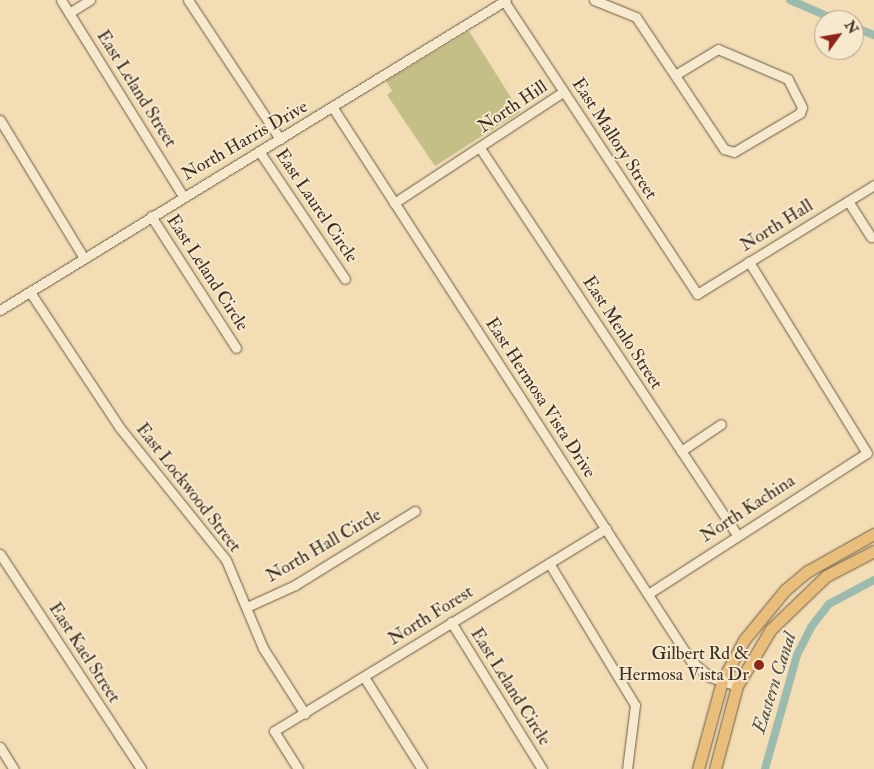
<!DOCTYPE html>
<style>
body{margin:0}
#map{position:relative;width:874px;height:769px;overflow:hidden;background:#f2ddb4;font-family:"IM FELL Double Pica",serif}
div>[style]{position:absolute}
.green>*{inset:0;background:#c3bf87}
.canal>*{height:8px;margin:-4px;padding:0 4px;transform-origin:4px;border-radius:4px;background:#9bbbaf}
.roads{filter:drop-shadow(0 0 1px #6a5a46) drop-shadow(0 0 1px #6a5a46)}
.minor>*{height:9px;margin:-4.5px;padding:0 4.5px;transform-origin:4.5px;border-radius:4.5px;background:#f7e9ce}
.major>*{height:11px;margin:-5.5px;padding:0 5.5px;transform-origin:5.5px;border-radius:5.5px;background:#e9be7a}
.dots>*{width:14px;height:14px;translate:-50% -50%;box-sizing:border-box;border:2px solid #f7e9ce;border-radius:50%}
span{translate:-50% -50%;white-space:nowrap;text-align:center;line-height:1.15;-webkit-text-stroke:4px #f7e9ce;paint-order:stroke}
.street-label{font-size:18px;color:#3d2e22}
.poi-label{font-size:18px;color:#3d2e22}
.right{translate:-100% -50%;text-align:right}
.water-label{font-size:19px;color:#545145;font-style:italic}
.north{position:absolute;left:814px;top:10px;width:50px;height:50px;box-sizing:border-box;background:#f7e9ce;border:1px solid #ad9e89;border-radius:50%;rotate:58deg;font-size:14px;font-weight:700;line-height:20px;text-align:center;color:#3d2e22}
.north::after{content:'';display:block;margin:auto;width:18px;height:22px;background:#8f2418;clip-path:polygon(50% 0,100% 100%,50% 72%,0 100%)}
</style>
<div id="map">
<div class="green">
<i style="clip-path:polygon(469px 31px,520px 112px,435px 166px,387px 95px,392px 91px,386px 81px)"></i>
</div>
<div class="canal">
<i style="left:790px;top:0;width:50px;rotate:23.5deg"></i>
<i style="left:854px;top:27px;width:22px;rotate:22deg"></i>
<i style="left:765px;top:769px;width:118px;rotate:-74.3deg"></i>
<i style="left:797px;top:655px;width:31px;rotate:-63deg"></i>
<i style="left:811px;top:627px;width:29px;rotate:-52deg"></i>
<i style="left:829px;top:604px;width:51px;rotate:-28.1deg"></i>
</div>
<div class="roads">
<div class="minor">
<i style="left:61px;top:0;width:231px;rotate:58.1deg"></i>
<i style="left:188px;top:0;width:167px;rotate:56.5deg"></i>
<i style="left:594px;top:0;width:45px;rotate:22deg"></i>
<i style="left:636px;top:17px;width:159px;rotate:56.3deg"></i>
<i style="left:724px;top:149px;width:10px;rotate:17deg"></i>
<i style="left:734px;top:152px;width:77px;rotate:-30.6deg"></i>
<i style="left:800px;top:113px;width:6px;rotate:-72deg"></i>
<i style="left:802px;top:107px;width:31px;rotate:-117deg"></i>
<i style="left:788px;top:79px;width:76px;rotate:-156.8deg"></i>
<i style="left:718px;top:49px;width:50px;rotate:148.8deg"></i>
<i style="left:504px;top:1px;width:351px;rotate:56.6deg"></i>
<i style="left:697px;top:294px;width:208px;rotate:-31.6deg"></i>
<i style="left:69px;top:13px;width:25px;rotate:-32deg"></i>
<i style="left:333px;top:108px;width:659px;rotate:57.08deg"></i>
<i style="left:691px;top:661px;width:25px;rotate:40deg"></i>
<i style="left:710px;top:677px;width:28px;rotate:18deg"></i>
<i style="left:0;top:120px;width:162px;rotate:58.7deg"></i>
<i style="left:480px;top:148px;width:465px;rotate:56.4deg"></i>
<i style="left:259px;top:151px;width:154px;rotate:56.1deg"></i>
<i style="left:848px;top:201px;width:43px;rotate:57.4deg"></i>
<i style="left:394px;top:203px;width:202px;rotate:-33.3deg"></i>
<i style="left:151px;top:216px;width:157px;rotate:57.2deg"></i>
<i style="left:30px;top:292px;width:163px;rotate:56.5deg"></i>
<i style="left:120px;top:428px;width:169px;rotate:51.2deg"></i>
<i style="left:226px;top:560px;width:95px;rotate:67.2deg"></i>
<i style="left:263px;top:648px;width:78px;rotate:57.5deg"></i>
<i style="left:0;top:310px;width:593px;rotate:-31.49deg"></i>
<i style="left:681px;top:451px;width:48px;rotate:-34deg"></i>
<i style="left:0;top:554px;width:257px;rotate:56.7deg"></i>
<i style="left:549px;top:563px;width:166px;rotate:58.8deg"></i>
<i style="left:635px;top:705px;width:64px;rotate:97.1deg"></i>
<i style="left:648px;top:594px;width:260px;rotate:-32.8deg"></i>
<i style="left:867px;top:453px;width:225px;rotate:-121.7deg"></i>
<i style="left:249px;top:606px;width:51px;rotate:-24.5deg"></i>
<i style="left:295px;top:585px;width:141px;rotate:-31.7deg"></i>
<i style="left:451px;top:622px;width:173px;rotate:58.2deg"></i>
<i style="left:364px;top:677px;width:109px;rotate:57.8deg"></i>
<i style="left:0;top:747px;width:26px;rotate:58deg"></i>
<i style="left:298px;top:769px;width:45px;rotate:-122.3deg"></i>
<i style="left:274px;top:731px;width:389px;rotate:-31.4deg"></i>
</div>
<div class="major">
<i style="left:698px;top:769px;width:91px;rotate:-74.7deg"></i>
<i style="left:722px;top:681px;width:47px;rotate:-61.8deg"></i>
<i style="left:744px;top:640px;width:65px;rotate:-50.6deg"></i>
<i style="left:785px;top:590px;width:30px;rotate:-40deg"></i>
<i style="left:808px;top:571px;width:76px;rotate:-29.3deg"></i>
<i style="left:715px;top:769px;width:86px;rotate:-75.2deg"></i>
<i style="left:737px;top:686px;width:66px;rotate:-59.2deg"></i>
<i style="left:771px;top:629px;width:76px;rotate:-43.9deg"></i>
<i style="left:826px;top:576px;width:54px;rotate:-27.5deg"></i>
</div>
</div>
<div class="dots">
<i style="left:759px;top:665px;background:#8f2418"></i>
</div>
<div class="street-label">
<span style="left:136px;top:89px;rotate:58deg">East Leland Street</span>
<span style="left:513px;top:107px;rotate:-34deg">North Hill</span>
<span style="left:614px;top:139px;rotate:57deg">East Mallory Street</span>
<span style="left:245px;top:141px;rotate:-30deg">North Harris Drive</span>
<span style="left:316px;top:206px;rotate:56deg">East Laurel Circle</span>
<span style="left:777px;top:226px;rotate:-32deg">North Hall</span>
<span style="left:207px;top:273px;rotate:57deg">East Leland Circle</span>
<span style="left:622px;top:333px;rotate:57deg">East Menlo Street</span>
<span style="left:540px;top:398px;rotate:57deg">East Hermosa Vista Drive</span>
<span style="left:188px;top:488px;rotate:52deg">East Lockwood Street</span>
<span style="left:748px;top:509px;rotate:-33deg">North Kachina</span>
<span style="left:324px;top:546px;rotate:-30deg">North Hall Circle</span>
<span style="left:431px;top:616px;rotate:-32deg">North Forest</span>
<span style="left:84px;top:653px;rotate:57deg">East Kael Street</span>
<span style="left:510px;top:687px;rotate:58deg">East Leland Circle</span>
</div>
<div class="poi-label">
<span class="right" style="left:749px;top:665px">Gilbert Rd &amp;<br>Hermosa Vista Dr</span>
</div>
<div class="water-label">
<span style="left:775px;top:683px;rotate:-72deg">Eastern Canal</span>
</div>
<div class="north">N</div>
</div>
